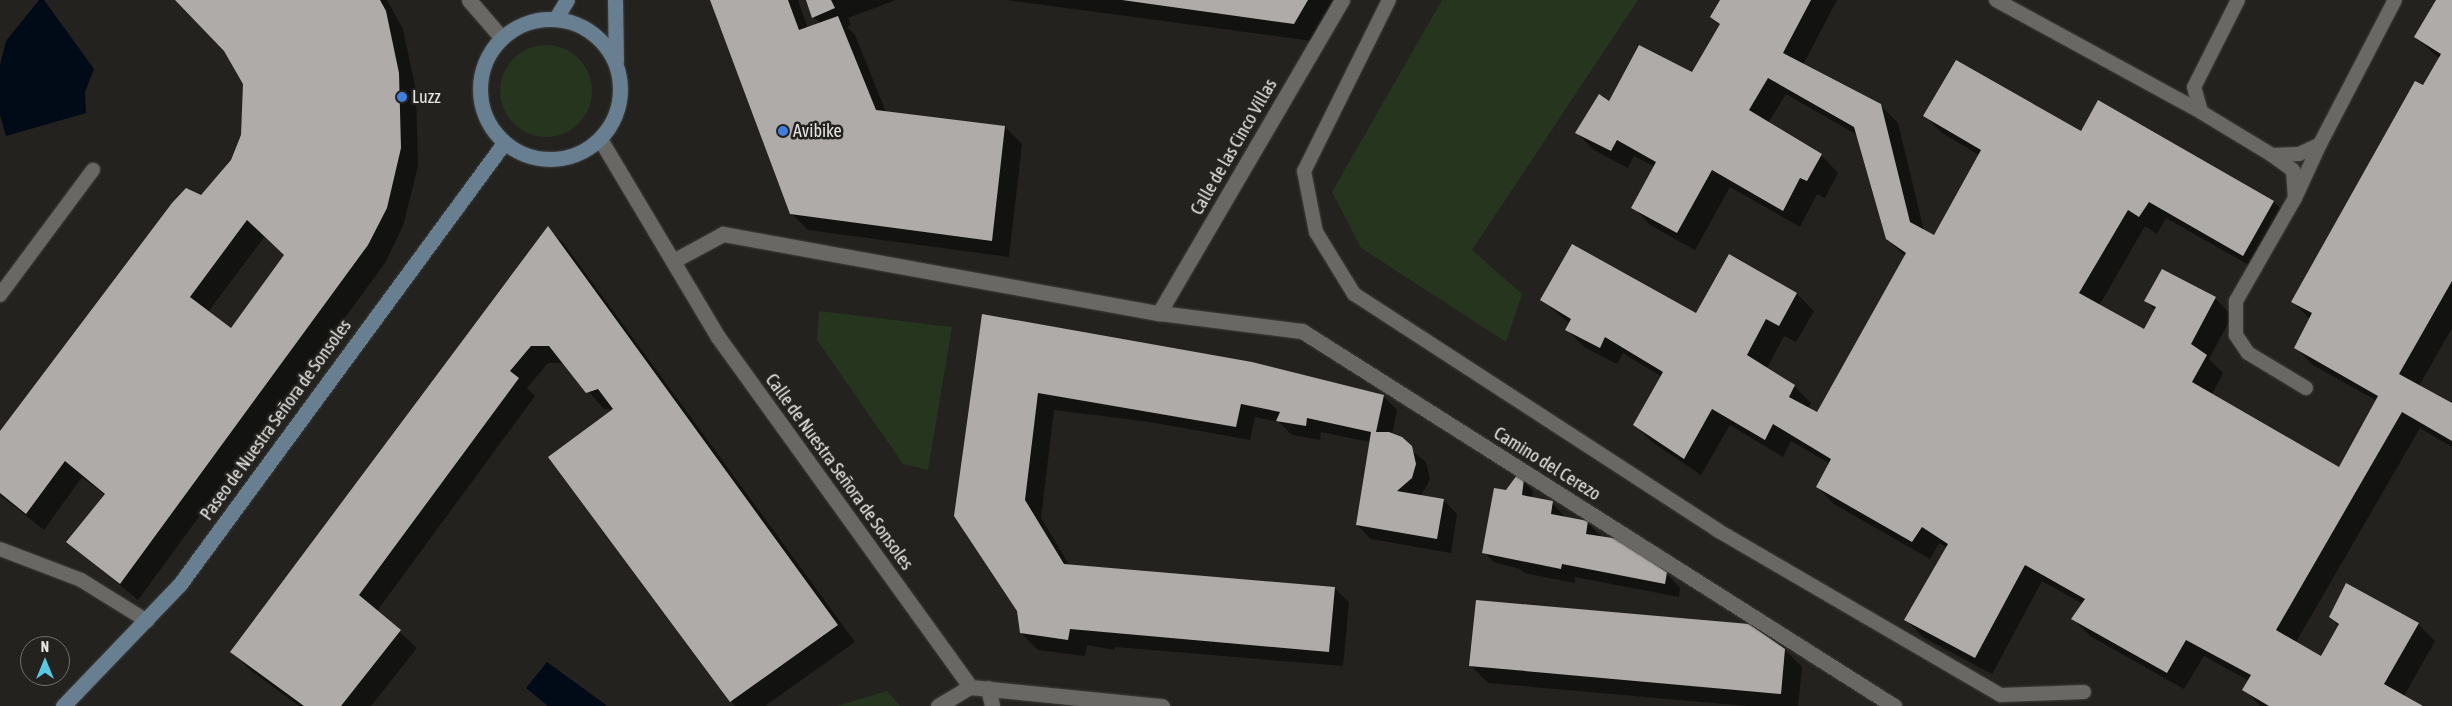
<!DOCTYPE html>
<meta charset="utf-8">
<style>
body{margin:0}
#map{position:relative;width:2452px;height:706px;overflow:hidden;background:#23221f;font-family:"Asap Condensed",sans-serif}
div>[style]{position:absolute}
.green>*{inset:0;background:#26351e}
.round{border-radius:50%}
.water>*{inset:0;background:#000b17}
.shadow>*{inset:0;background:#0007}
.building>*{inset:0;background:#afaba8}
.roads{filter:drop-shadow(0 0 1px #40403e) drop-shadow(0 0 1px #40403e)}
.lane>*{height:14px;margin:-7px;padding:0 7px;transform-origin:7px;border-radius:7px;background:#696864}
.street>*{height:15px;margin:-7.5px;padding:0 7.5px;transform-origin:7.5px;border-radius:7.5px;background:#696864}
.secondary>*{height:15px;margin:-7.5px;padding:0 7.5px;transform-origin:7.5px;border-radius:7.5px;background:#687e91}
.secondary>.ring{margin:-7.5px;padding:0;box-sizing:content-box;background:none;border:15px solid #687e91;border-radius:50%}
.dots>*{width:14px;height:14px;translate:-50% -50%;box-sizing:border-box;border:2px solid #23221f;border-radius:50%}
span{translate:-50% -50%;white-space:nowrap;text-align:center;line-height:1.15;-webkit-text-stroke:5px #23221f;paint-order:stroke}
.poi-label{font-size:18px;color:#e6e6e4}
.left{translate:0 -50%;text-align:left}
.street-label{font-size:18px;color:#e6e6e4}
.north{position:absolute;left:20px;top:636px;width:50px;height:50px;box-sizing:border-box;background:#23221f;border:1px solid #71706e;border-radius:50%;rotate:0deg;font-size:14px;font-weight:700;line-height:20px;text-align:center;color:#e6e6e4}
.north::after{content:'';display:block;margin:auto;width:18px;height:22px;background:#58c9e3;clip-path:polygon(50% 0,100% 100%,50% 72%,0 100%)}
</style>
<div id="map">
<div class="green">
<i style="clip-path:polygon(1442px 0,1638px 0,1472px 250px,1522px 294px,1506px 342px,1361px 248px,1332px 192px)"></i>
<i class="round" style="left:500px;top:45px;width:92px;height:92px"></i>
<i style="clip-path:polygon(819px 311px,952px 327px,928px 470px,903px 464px,817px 340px)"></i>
<i style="clip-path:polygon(887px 691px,900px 706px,837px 706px)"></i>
</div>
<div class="water">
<i style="clip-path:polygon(39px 0,44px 0,94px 69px,85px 92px,86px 113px,6px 136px,0 115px,0 65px,6px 41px)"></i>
<i style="clip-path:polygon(547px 662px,606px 705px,606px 706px,548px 706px,526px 688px)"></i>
</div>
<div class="shadow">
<i style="clip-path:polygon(evenodd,177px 0,387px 0,403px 29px,416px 91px,418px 166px,403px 226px,385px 263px,138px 600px,68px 542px,105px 495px,82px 477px,44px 530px,0 495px,0 433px,232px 161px,242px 135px,245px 83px,225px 50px,177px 0,265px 236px,285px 255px,231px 330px,208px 312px,265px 236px)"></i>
<i style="clip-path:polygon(712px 0,798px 0,808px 29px,821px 24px,813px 17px,807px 0,896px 0,848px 18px,851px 25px,847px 27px,855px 35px,886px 112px,1005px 127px,1022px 144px,1009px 257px,808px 230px,791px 213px)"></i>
<i style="clip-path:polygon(1007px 0,1335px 0,1312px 41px)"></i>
<i style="clip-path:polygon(1721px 0,1837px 0,1803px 65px,1880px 105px,1898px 123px,1924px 231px,1935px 236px,1979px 155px,1942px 133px,1925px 116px,2081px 132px,2098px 102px,2274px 202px,2291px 219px,2261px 272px,2166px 218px,2157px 234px,2145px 226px,2099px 306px,2145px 331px,2155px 310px,2146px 301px,2215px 298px,2232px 316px,2209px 359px,2223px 373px,2212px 394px,2340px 469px,2377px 401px,2313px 365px,2296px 348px,2310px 319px,2292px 301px,2440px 59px,2415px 37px,2437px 0,2452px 0,2452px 328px,2419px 386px,2452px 405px,2452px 447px,2420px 428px,2296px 642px,2322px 658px,2339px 626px,2330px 617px,2418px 624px,2435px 641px,2404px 696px,2421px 706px,2260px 706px,2244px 689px,2249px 681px,2204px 656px,2184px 689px,2090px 636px,2073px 619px,2083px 604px,2042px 581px,1992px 674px,1923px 637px,1906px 620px,1947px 548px,1939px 543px,1930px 559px,1834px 504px,1817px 487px,1830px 464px,1791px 441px,1783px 457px,1730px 425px,1701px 475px,1652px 442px,1635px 425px,1662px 377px,1623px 353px,1617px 364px,1584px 347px,1567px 330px,1570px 324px,1542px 300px,1696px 315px,1797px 294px,1814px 311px,1796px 342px,1784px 336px,1767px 368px,1794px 386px,1811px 403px,1808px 409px,1817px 414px,1906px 257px,1887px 239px,1857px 135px,1786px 94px,1768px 123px,1821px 155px,1838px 173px,1825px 198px,1817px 194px,1800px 227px,1730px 187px,1695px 250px,1650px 225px,1633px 207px,1655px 167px,1634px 156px,1628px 168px,1594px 150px,1577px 133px,1609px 103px,1692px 74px,1720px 25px,1712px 17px)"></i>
<i style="clip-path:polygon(548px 228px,565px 245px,855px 642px,765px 706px,735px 706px,550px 458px,615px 409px,604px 409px,564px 363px,548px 363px,527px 388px,535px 396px,377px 611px,417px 648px,371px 706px,299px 706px,249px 669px,232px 652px)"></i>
<i style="clip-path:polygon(983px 315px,1383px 396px,1397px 410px,1392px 435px,1426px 462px,1430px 479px,1421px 496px,1443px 500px,1457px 514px,1451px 553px,1371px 539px,1357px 525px,1370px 442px,1321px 432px,1320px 440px,1292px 435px,1279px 422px,1255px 417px,1250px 440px,1150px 422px,1054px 410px,1041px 518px,1070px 566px,1334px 588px,1349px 602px,1343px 666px,1115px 647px,1115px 650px,1087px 645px,1085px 656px,1038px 650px,1021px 633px)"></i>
<i style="clip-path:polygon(1523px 480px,1533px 491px,1532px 498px,1552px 503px,1566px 518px,1587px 522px,1601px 536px,1666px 573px,1680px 588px,1679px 597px,1575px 577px,1575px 583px,1524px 573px,1520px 569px,1494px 562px,1484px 552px,1506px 491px)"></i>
<i style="clip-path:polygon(1785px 650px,1802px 667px,1798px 706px,1747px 706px,1488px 683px,1471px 666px)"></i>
</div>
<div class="building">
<i style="clip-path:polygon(evenodd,175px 0,380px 0,386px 11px,399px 73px,401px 148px,387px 208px,368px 245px,120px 584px,66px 542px,105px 494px,65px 461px,26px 514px,0 493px,0 431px,172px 203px,186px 188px,201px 195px,231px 160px,241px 135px,243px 84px,224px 51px,175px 0,247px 220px,284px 255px,231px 328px,190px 297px,247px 220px)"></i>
<i style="clip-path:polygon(710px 0,788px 0,799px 30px,838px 16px,876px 110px,1005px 126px,992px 241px,790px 214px)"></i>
<i style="clip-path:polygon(806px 0,831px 0,835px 8px,812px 18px)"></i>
<i style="clip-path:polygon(1122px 0,1308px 0,1294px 24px)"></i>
<i style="clip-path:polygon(1720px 0,1811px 0,1783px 53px,1881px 104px,1910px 222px,1934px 235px,1981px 150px,1923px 116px,1956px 60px,2081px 131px,2098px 100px,2274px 201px,2243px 256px,2149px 202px,2139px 217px,2128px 210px,2079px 293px,2144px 329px,2156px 307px,2144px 301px,2162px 269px,2216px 297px,2191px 344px,2207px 355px,2192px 382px,2339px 467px,2378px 396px,2294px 348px,2312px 313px,2291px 302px,2415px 81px,2423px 85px,2441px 54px,2414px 37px,2436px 0,2452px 0,2452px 281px,2399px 374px,2452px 403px,2452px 441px,2402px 412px,2276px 630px,2321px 656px,2339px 624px,2329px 617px,2346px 583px,2419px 623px,2384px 684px,2423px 706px,2269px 706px,2242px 690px,2251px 675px,2186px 640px,2167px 673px,2071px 619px,2085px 599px,2025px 565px,1975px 658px,1904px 620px,1948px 544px,1922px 527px,1912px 542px,1816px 487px,1831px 459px,1773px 424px,1765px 440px,1712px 409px,1684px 459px,1633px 425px,1663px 372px,1605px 337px,1600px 348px,1565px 330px,1571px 319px,1540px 300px,1572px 244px,1696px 313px,1729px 254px,1797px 293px,1779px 326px,1766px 319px,1747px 355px,1795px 385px,1789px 397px,1817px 412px,1906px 253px,1886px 239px,1854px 127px,1768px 78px,1749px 110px,1822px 154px,1807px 181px,1800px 178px,1783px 211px,1712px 170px,1677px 233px,1631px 208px,1656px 162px,1617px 140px,1611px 151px,1575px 133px,1599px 94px,1609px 101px,1639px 45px,1692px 72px,1720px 24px,1710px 17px)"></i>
<i style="clip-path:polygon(548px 226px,838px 625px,730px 702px,548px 457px,613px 409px,598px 389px,586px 393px,549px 346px,531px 346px,510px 371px,519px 378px,359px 595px,401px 630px,341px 706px,304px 706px,230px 652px)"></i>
<i style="clip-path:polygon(982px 314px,1252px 362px,1384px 395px,1376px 432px,1389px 432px,1402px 437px,1412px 446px,1416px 464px,1412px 478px,1397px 491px,1444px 499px,1437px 539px,1356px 525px,1371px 432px,1307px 418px,1306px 426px,1276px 421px,1280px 412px,1241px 404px,1236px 427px,1038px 393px,1025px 500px,1064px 564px,1335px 587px,1329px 652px,1070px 629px,1068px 640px,1020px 633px,1017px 611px,954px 516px)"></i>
<i style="clip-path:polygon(1517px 475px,1524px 479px,1522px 495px,1553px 501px,1551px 514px,1588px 521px,1586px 534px,1619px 539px,1667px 572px,1665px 584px,1562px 564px,1561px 569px,1482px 553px,1494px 488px,1506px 490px)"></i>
<i style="clip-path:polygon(1476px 600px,1749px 624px,1785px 649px,1781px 694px,1469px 666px)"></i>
</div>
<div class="roads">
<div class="lane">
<i style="left:1389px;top:0;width:191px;rotate:116.4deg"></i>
<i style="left:1304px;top:171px;width:62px;rotate:78.9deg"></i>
<i style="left:1316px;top:232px;width:73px;rotate:58.5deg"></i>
<i style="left:1354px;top:294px;width:433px;rotate:33deg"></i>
<i style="left:1717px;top:530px;width:328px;rotate:30.2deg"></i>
<i style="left:2001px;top:695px;width:83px;rotate:-2.1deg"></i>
<i style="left:1996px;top:0;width:234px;rotate:28.6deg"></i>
<i style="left:2238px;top:0;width:97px;rotate:116.8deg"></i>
<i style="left:2194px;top:87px;width:26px;rotate:74deg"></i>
<i style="left:2201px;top:112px;width:83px;rotate:31.2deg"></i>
<i style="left:2272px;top:155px;width:27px;rotate:-2deg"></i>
<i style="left:2299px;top:154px;width:23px;rotate:-25deg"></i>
<i style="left:2320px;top:144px;width:162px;rotate:-62.5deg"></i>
<i style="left:2272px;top:155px;width:26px;rotate:36deg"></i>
<i style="left:2293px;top:170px;width:27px;rotate:86deg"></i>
<i style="left:0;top:295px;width:156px;rotate:-53.4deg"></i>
<i style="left:2306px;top:388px;width:68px;rotate:-148.9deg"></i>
<i style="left:2248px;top:353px;width:22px;rotate:-124deg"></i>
<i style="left:2236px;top:335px;width:34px;rotate:-90deg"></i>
<i style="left:2236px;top:301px;width:119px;rotate:-60.2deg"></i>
<i style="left:2295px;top:198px;width:60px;rotate:-65.2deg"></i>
<i style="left:0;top:549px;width:87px;rotate:20.9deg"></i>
<i style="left:81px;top:580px;width:78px;rotate:31.8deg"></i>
</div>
<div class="street">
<i style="left:469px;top:0;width:49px;rotate:49.1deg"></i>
<i style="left:600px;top:139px;width:230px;rotate:59.2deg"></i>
<i style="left:718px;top:337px;width:431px;rotate:54.2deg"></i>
<i style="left:970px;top:687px;width:193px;rotate:5.7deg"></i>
<i style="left:673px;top:261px;width:57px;rotate:-28.4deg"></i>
<i style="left:723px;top:234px;width:443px;rotate:10.3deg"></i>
<i style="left:1159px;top:313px;width:144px;rotate:7.2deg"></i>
<i style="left:1302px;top:331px;width:701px;rotate:32.35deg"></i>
<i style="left:1159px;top:313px;width:363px;rotate:-59.7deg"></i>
<i style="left:988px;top:688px;width:18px;rotate:77deg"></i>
<i style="left:938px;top:706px;width:37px;rotate:-31deg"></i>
</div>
<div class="secondary">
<i style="left:615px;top:0;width:61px;rotate:89.1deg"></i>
<i style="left:556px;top:18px;width:21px;rotate:-59deg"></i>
<i class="ring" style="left:480px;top:19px;width:125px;height:125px"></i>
<i style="left:63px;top:706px;width:169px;rotate:-46.2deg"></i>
<i style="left:180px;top:584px;width:547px;rotate:-53.7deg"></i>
</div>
</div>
<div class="dots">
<i style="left:402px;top:97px;background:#3f7fe0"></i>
<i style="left:783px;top:131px;background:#3f7fe0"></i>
</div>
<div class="poi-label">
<span class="left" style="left:412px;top:97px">Luzz</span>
<span class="left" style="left:793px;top:131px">Avibike</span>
</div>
<div class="street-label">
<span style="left:1234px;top:147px;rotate:-60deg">Calle de las Cinco Villas</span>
<span style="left:276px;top:420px;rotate:-54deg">Paseo de Nuestra Señora de Sonsoles</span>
<span style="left:1547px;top:464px;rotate:32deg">Camino del Cerezo</span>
<span style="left:839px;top:472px;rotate:54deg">Calle de Nuestra Señora de Sonsoles</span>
</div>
<div class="north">N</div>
</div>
